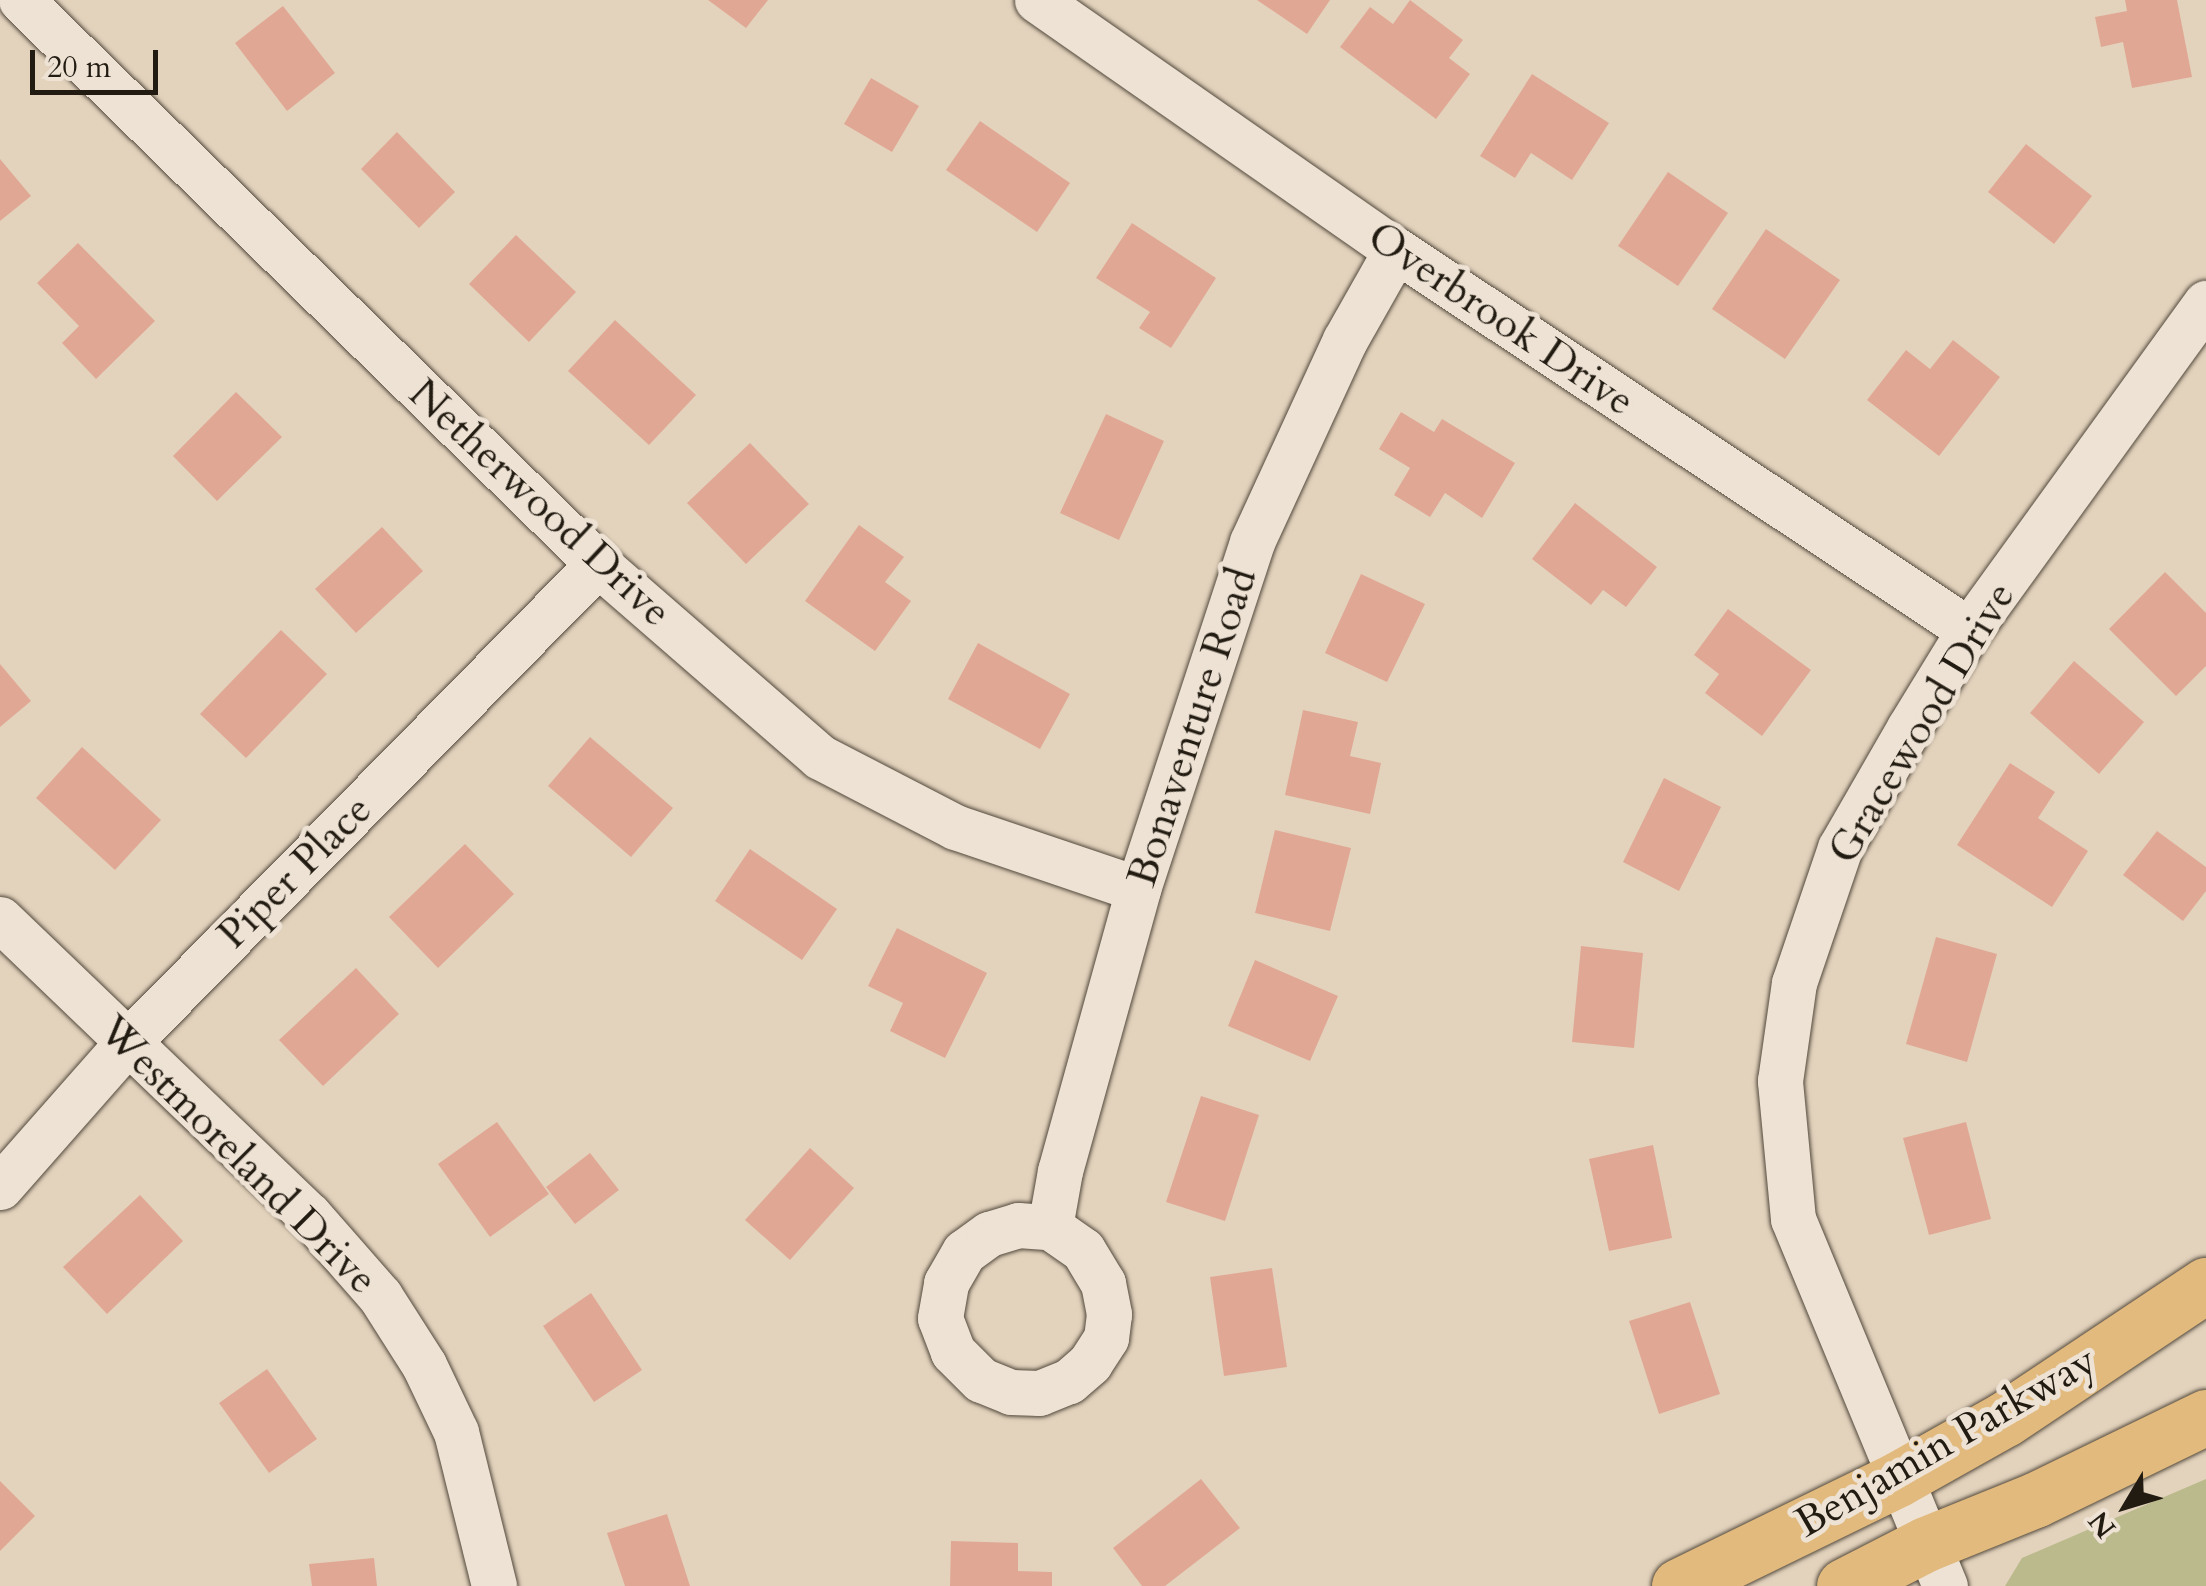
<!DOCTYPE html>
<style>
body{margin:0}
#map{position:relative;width:2206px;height:1586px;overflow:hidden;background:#e3d3bd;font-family:Cardo,serif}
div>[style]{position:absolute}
.green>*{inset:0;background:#bbba8c}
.building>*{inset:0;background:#e0a894}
.roads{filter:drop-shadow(0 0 2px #52493c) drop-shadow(0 0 2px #52493c)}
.street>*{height:45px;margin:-22.5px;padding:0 22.5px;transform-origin:22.5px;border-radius:22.5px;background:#ede2d4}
.primary>*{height:55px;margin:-27.5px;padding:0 27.5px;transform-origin:27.5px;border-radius:27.5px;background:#e2ba7e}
span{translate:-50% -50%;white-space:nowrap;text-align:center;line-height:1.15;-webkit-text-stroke:10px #ede2d4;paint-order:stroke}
.street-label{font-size:42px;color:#221b11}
.north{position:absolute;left:2076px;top:1456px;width:100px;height:100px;-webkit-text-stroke:8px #ede2d4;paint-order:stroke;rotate:232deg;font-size:28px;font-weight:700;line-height:40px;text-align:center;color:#221b11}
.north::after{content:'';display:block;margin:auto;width:35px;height:45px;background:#221b11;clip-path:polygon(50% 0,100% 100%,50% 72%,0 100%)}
.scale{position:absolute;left:30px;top:50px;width:128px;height:45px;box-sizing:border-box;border:5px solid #221b11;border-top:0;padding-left:12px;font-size:30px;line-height:35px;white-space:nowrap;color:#221b11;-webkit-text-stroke:8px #ede2d4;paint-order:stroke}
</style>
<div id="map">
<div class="green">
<i style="clip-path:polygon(2206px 1479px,2206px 1586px,2005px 1586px,2022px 1558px)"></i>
</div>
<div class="building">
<i style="clip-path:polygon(708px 0,768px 0,746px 28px)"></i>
<i style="clip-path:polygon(1257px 0,1330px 0,1307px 34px)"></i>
<i style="clip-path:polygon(1410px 0,1463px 40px,1449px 58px,1470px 74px,1436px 119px,1340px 47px,1370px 7px,1393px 24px)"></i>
<i style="clip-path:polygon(2125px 0,2177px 0,2192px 77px,2132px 88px,2123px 42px,2101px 47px,2095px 17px,2127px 11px)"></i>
<i style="clip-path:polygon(283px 6px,335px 73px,287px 111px,235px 43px)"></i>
<i style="clip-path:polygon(1532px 74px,1609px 123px,1572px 180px,1531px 153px,1515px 178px,1480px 156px)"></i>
<i style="clip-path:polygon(871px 78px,919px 106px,892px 152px,844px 124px)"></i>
<i style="clip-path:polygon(980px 121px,1070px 183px,1037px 232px,946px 170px)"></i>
<i style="clip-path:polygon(397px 132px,455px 192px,419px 228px,361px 169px)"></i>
<i style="clip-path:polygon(2026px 144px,2092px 196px,2054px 244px,1988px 192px)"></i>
<i style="clip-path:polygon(0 159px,31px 196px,0 221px)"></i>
<i style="clip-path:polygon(1668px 172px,1728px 213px,1678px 286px,1618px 246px)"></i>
<i style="clip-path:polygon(1132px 223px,1216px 278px,1171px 348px,1139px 328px,1150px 312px,1096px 278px)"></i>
<i style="clip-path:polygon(1766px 229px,1840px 280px,1785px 359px,1712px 309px)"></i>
<i style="clip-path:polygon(516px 235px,576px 292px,529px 342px,469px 284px)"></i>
<i style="clip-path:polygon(78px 243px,155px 321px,96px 379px,62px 343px,79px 326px,37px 283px)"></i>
<i style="clip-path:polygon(615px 320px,696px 395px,649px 445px,568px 371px)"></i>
<i style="clip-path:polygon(1953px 340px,2000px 377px,1939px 456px,1867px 400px,1906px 350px,1930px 369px)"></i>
<i style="clip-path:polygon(236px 392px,282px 437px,217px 501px,173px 456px)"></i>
<i style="clip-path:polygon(1401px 412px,1434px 432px,1442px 419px,1515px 463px,1482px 518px,1445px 493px,1430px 517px,1394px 495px,1410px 468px,1379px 449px)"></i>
<i style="clip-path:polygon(1106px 414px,1164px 441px,1119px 540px,1060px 513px)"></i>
<i style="clip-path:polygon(750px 443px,809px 504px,746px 564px,687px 503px)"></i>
<i style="clip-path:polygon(1575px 503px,1657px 567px,1626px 607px,1603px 590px,1591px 605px,1532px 559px)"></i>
<i style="clip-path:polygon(859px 525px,904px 557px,885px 582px,911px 601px,875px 651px,805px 601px)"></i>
<i style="clip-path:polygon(382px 527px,423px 571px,356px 633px,315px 589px)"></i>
<i style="clip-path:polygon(2165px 572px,2206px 613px,2206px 666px,2176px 696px,2109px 629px)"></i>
<i style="clip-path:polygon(1361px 574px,1425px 604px,1387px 682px,1325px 653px)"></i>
<i style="clip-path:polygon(1728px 609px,1811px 670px,1762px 736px,1705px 693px,1719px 674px,1694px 655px)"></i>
<i style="clip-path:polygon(281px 630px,327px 674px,246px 758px,200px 714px)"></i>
<i style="clip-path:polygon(978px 643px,1070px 694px,1040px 749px,948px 699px)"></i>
<i style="clip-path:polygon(2074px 661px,2144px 722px,2099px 774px,2030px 713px)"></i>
<i style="clip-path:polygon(0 664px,31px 701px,0 727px)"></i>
<i style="clip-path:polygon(1303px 710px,1358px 722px,1350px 756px,1381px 763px,1370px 814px,1285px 795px)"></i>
<i style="clip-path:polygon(590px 737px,673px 808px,631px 857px,548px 786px)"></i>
<i style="clip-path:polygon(82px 747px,161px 820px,115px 870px,36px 798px)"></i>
<i style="clip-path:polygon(2010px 763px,2055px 792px,2038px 818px,2088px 851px,2052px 907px,1957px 845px)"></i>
<i style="clip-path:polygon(1664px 778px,1721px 807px,1679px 891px,1623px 862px)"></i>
<i style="clip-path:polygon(1275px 830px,1351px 848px,1330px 931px,1255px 913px)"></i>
<i style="clip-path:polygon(2157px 831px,2206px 867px,2206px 891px,2183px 921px,2123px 875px)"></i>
<i style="clip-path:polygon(465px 844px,514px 894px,438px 968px,389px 917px)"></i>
<i style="clip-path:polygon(750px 849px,837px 909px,802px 960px,715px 901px)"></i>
<i style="clip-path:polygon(897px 928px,987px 973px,945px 1058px,890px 1031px,903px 1003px,868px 986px)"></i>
<i style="clip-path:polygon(1936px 937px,1997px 954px,1967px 1062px,1906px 1044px)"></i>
<i style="clip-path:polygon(1581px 946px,1643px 953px,1634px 1048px,1572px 1042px)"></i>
<i style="clip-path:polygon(1255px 960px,1338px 996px,1310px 1061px,1228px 1026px)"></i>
<i style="clip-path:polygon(356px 968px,399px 1014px,323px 1086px,279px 1040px)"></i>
<i style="clip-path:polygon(1201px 1096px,1259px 1115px,1225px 1221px,1166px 1202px)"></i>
<i style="clip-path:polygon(497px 1122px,549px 1194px,490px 1237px,438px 1164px)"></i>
<i style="clip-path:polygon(1966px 1122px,1991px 1219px,1929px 1235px,1903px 1138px)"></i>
<i style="clip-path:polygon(1653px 1145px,1672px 1238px,1609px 1251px,1589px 1159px)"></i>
<i style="clip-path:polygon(810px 1148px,854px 1188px,790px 1260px,745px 1220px)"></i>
<i style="clip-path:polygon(590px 1153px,619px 1190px,575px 1224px,546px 1187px)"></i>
<i style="clip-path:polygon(140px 1195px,183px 1241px,107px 1314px,63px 1267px)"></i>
<i style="clip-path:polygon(1272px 1268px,1287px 1367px,1224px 1376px,1210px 1277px)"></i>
<i style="clip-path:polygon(591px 1293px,642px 1370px,594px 1402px,543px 1326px)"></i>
<i style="clip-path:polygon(1690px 1302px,1720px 1394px,1659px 1414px,1629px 1321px)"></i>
<i style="clip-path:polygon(267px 1369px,317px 1439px,269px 1473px,219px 1403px)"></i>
<i style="clip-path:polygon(1201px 1479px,1240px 1528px,1165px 1586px,1142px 1586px,1113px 1548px)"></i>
<i style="clip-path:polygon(0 1481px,35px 1516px,0 1551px)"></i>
<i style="clip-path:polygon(667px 1514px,690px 1586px,625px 1586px,607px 1533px)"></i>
<i style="clip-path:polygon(951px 1541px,1018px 1543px,1018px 1571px,1052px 1572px,1052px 1586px,950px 1586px)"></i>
<i style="clip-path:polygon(374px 1558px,377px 1586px,312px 1586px,309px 1564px)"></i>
</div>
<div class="roads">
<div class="street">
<i style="left:21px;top:0;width:807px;rotate:44.35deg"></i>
<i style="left:598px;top:564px;width:294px;rotate:41deg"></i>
<i style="left:820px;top:757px;width:152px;rotate:27.4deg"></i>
<i style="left:955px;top:827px;width:193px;rotate:18.7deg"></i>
<i style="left:1037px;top:0;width:437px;rotate:34.9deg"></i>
<i style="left:1396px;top:250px;width:688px;rotate:33.55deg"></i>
<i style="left:0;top:919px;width:428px;rotate:43.8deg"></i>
<i style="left:309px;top:1215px;width:108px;rotate:48.8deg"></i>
<i style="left:380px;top:1296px;width:82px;rotate:57.5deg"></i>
<i style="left:424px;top:1365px;width:74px;rotate:64.5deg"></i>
<i style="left:456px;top:1432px;width:159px;rotate:76.1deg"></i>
<i style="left:0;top:1187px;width:192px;rotate:-48.6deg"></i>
<i style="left:127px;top:1043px;width:672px;rotate:-45.48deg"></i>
<i style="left:1050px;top:1227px;width:40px;rotate:34.9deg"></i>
<i style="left:1083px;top:1250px;width:39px;rotate:59deg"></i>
<i style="left:1103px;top:1283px;width:32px;rotate:79deg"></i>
<i style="left:1109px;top:1314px;width:24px;rotate:97deg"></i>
<i style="left:1106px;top:1338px;width:30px;rotate:123deg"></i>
<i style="left:1090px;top:1363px;width:28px;rotate:139deg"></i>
<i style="left:1069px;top:1381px;width:32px;rotate:158deg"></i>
<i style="left:1039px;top:1393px;width:28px;rotate:-178deg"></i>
<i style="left:1011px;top:1392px;width:32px;rotate:-158deg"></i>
<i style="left:981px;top:1380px;width:40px;rotate:-135deg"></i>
<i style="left:953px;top:1352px;width:36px;rotate:-111deg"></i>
<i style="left:940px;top:1318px;width:36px;rotate:-80deg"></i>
<i style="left:946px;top:1283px;width:36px;rotate:-60deg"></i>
<i style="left:964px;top:1252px;width:31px;rotate:-36deg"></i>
<i style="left:989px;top:1234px;width:30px;rotate:-17deg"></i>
<i style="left:1018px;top:1225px;width:32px;rotate:4deg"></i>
<i style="left:1050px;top:1227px;width:57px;rotate:-79.9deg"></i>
<i style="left:1060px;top:1171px;width:293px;rotate:-74.5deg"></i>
<i style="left:1138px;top:889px;width:365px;rotate:-71.8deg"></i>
<i style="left:1252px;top:542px;width:222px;rotate:-65.3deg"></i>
<i style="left:1345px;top:340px;width:103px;rotate:-60.5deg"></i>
<i style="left:1945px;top:1586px;width:397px;rotate:-112.5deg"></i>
<i style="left:1793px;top:1219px;width:139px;rotate:-95.4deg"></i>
<i style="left:1780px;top:1081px;width:99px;rotate:-81.9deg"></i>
<i style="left:1794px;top:983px;width:143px;rotate:-71.2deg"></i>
<i style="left:1840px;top:848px;width:138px;rotate:-60.1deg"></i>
<i style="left:1909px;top:728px;width:115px;rotate:-58.5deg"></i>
<i style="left:1969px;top:630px;width:404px;rotate:-54.1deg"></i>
</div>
<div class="primary">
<i style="left:1679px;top:1586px;width:244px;rotate:-26deg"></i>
<i style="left:1898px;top:1479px;width:123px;rotate:-29.3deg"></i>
<i style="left:2005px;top:1419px;width:242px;rotate:-33.7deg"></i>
<i style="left:1844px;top:1586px;width:92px;rotate:-27.1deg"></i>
<i style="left:1926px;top:1544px;width:118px;rotate:-22deg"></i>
<i style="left:2035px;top:1500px;width:190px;rotate:-25.9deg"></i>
</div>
</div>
<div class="street-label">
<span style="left:1501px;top:319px;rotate:34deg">Overbrook Drive</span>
<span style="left:540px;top:503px;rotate:43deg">Netherwood Drive</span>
<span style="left:1922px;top:723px;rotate:-59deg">Gracewood Drive</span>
<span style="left:1192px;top:727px;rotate:-72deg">Bonaventure Road</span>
<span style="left:295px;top:872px;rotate:-45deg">Piper Place</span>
<span style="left:238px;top:1155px;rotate:45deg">Westmoreland Drive</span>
<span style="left:1946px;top:1442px;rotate:-30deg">Benjamin Parkway</span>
</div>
<div class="north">N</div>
<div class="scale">20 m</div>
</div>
